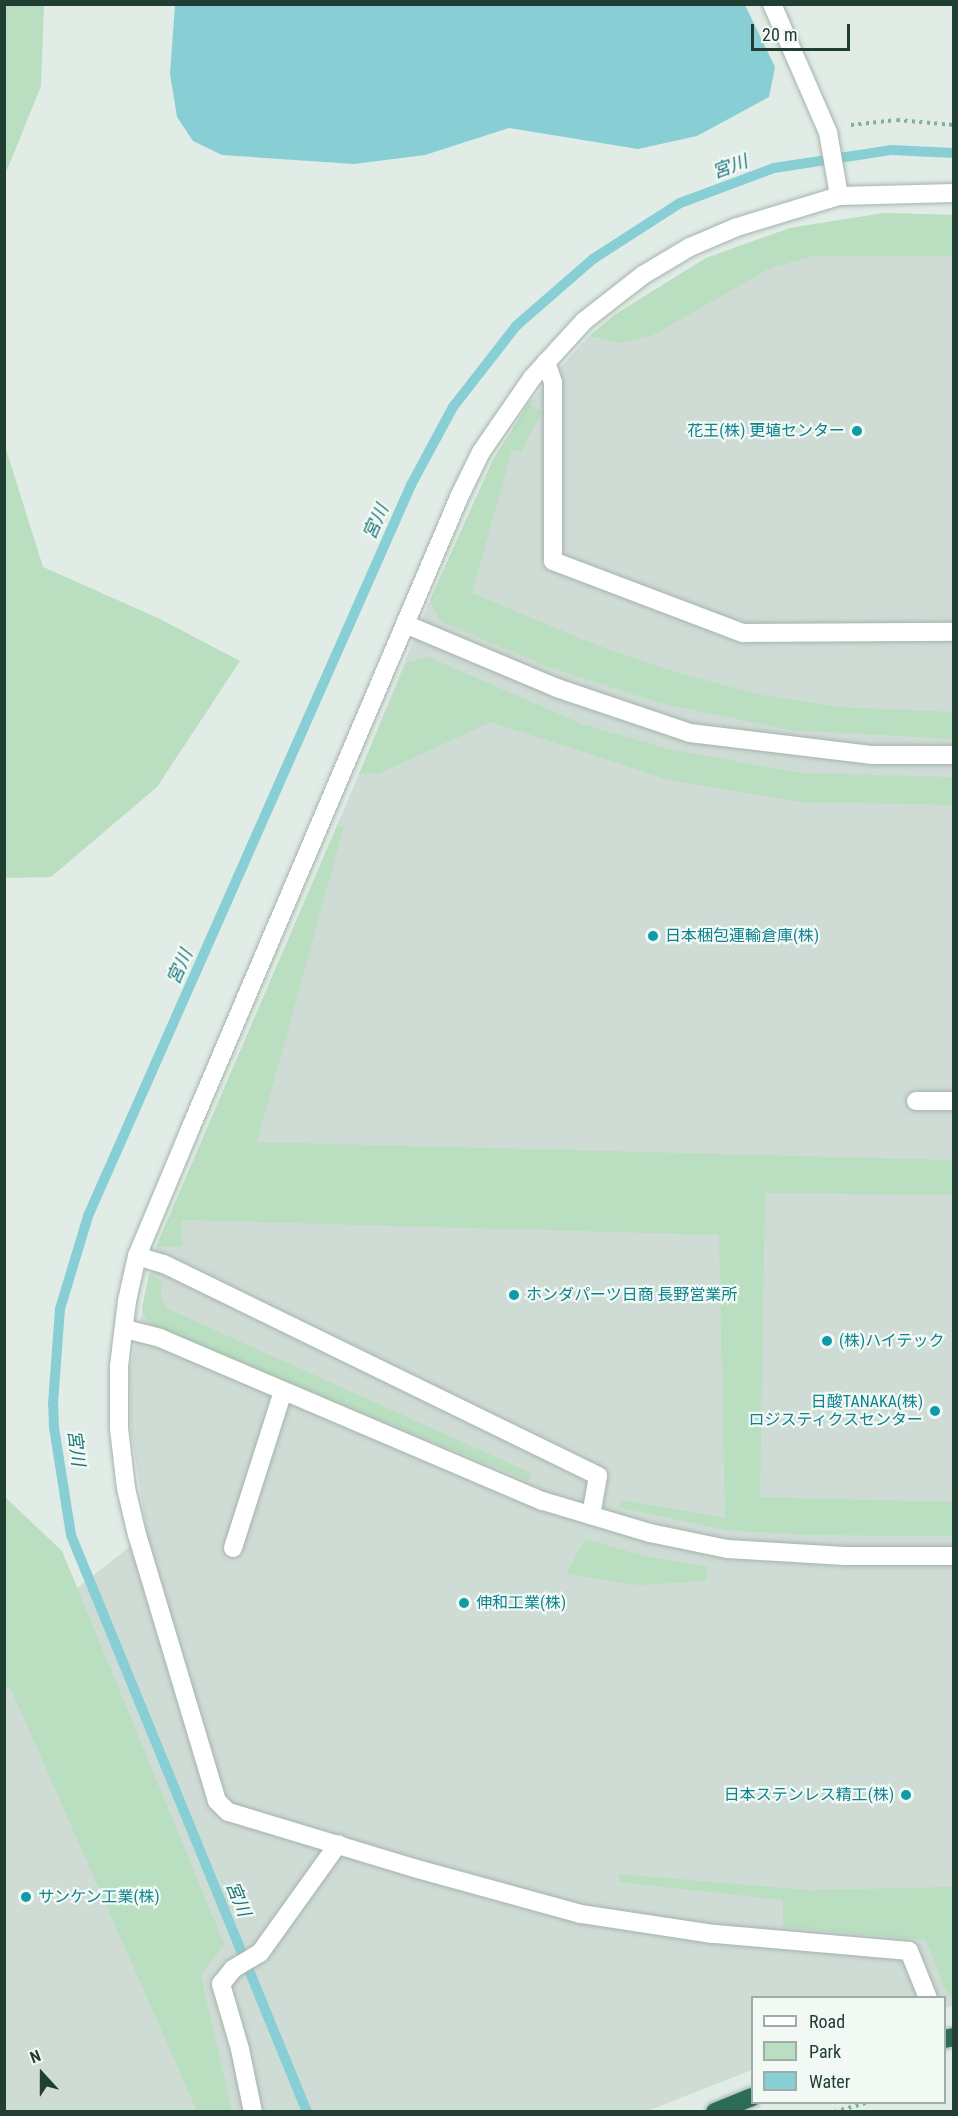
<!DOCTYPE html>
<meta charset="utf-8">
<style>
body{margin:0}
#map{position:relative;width:958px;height:2116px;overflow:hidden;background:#e1ece6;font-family:"Roboto Condensed","Noto Sans JP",sans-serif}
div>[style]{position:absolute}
.built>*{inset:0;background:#cfdcd5}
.green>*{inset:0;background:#b9dec0}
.water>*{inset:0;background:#87cfd4}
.stream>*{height:10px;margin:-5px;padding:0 5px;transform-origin:5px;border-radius:5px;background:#87cfd4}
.path>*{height:4px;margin-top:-2px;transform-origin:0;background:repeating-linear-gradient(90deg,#80b19d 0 3px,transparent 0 7.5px)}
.roads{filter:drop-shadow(0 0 2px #a4b4ad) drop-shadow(0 0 2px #a4b4ad)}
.minor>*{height:18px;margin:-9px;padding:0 9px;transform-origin:9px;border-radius:9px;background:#fff}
.highway>*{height:18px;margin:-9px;padding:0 9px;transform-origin:9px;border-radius:9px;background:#2b6b58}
.dots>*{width:16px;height:16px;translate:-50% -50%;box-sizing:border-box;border:3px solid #f2f9f5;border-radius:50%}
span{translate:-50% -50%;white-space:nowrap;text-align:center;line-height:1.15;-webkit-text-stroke:4.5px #f2f9f5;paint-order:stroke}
.culture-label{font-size:16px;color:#0d838f}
.right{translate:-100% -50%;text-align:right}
.left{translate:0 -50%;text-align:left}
.water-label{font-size:18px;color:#19757c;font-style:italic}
.frame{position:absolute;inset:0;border:6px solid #213e33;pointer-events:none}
.legend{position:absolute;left:751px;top:1996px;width:195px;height:108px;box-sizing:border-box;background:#f2f9f5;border:2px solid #9eaea7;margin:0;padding:8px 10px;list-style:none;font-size:18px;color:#213e33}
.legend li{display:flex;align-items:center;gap:12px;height:30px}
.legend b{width:30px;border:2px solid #9eaea7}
.north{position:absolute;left:12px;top:2044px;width:60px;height:60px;-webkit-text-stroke:4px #f2f9f5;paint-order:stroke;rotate:339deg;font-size:16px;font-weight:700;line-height:24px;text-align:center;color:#213e33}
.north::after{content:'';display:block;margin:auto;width:21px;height:27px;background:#213e33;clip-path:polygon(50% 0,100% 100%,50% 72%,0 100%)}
.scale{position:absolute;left:751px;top:24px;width:99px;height:27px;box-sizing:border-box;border:3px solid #213e33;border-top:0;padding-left:8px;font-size:18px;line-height:21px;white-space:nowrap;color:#213e33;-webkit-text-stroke:4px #f2f9f5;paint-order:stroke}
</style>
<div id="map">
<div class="built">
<i style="clip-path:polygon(884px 213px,953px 215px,953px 2006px,945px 2008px,944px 1998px,752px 1998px,752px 2070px,647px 2111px,5px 2112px,5px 1645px,147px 1533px,131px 1431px,130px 1369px,156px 1247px,359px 774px,430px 600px,493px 460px,529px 403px,558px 370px,589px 336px,616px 314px,706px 258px,790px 228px)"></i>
</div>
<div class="green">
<i style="clip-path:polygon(5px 4px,44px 5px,41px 86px,5px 175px)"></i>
<i style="clip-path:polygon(884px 213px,953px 215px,953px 256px,812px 256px,769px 269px,653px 335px,621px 343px,589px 336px,616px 314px,706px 258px,790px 228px)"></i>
<i style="clip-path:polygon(529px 403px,542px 412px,521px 452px,512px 450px,472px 593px,594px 644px,666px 669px,756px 694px,838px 707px,953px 712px,953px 739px,789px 730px,659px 703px,546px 666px,440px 621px,430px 600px,493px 460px)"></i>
<i style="clip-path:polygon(5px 446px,43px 567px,158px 618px,240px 661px,157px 787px,51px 877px,5px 878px)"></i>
<i style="clip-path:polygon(428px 657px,584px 725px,672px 750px,802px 773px,953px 777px,953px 805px,802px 802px,669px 780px,491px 722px,378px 774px,359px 774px,407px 662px)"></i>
<i style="clip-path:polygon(337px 826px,344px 827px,257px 1142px,953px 1160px,953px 1195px,765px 1193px,760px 1497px,953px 1502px,953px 1536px,807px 1535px,724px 1530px,621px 1508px,619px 1504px,623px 1500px,725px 1518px,719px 1235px,182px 1220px,182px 1246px,156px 1247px)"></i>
<i style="clip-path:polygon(149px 1274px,162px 1281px,161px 1299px,166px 1308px,531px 1473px,531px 1477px,527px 1480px,158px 1329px,148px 1322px,142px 1308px)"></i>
<i style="clip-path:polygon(5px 1497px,62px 1551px,224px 1944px,201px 1976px,232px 2111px,197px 2111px,10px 1687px,5px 1686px)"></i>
<i style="clip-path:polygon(585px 1539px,641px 1555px,708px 1567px,706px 1581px,638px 1585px,566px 1574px)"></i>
<i style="clip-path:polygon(619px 1874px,809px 1890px,953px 1887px,953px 2000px,944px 1987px,926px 1940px,783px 1927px,783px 1900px,619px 1882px)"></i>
</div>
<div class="water">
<i style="clip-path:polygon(175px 4px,745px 5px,775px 67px,769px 97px,697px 136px,638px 149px,509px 128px,425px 155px,354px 164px,222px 155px,193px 141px,177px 117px,170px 74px)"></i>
</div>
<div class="stream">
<i style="left:307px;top:2112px;width:623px;rotate:-112.25deg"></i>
<i style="left:71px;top:1535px;width:108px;rotate:-99deg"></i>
<i style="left:54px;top:1428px;width:24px;rotate:-92deg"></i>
<i style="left:53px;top:1404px;width:95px;rotate:-85.8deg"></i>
<i style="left:60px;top:1309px;width:97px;rotate:-73.2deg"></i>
<i style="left:88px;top:1216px;width:799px;rotate:-66.16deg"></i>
<i style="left:411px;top:485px;width:89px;rotate:-61.7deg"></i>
<i style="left:453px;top:407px;width:103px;rotate:-52.1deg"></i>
<i style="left:516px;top:326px;width:102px;rotate:-41deg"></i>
<i style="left:593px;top:259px;width:103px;rotate:-32.8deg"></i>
<i style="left:680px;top:203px;width:100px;rotate:-20.4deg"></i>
<i style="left:774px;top:168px;width:118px;rotate:-8.7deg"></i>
<i style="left:891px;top:150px;width:63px;rotate:2.7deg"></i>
</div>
<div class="path">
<i style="left:851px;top:125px;width:46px;rotate:-6.2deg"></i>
<i style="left:897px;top:120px;width:57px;rotate:5deg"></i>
<i style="left:834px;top:2112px;width:37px;rotate:-16deg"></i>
</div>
<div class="roads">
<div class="minor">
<i style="left:772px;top:4px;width:140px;rotate:66.4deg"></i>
<i style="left:828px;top:132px;width:65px;rotate:80.2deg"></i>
<i style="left:546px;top:362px;width:21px;rotate:71deg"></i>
<i style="left:553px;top:382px;width:179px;rotate:90deg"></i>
<i style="left:553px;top:561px;width:203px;rotate:20.8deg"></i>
<i style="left:743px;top:633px;width:211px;rotate:-0.3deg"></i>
<i style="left:405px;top:624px;width:165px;rotate:22.8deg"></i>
<i style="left:557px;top:688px;width:140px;rotate:18.7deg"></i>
<i style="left:690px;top:733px;width:184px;rotate:6.9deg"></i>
<i style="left:873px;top:755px;width:81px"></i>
<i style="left:916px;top:1101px;width:38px"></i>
<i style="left:137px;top:1256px;width:28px;rotate:17deg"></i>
<i style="left:164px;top:1264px;width:483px;rotate:26deg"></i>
<i style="left:598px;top:1476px;width:40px;rotate:100deg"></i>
<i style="left:125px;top:1329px;width:36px;rotate:14deg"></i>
<i style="left:160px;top:1338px;width:416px;rotate:23.1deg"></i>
<i style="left:543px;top:1501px;width:112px;rotate:16.7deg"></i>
<i style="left:650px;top:1533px;width:79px;rotate:11.7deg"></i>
<i style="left:727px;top:1549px;width:118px;rotate:3.4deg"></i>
<i style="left:845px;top:1556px;width:109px"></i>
<i style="left:233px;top:1548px;width:165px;rotate:-72.3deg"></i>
<i style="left:928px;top:1998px;width:51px;rotate:-112deg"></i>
<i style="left:909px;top:1951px;width:197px;rotate:-175deg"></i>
<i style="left:713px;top:1934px;width:134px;rotate:-171.4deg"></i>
<i style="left:581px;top:1914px;width:173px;rotate:-164.6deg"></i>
<i style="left:414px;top:1868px;width:194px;rotate:-163.2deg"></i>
<i style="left:228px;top:1812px;width:16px;rotate:-135deg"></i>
<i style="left:217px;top:1801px;width:278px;rotate:-106.7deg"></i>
<i style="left:137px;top:1535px;width:48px;rotate:-103.2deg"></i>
<i style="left:126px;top:1488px;width:60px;rotate:-96.7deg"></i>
<i style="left:119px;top:1428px;width:62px;rotate:-90deg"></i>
<i style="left:119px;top:1366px;width:65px;rotate:-83deg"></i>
<i style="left:127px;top:1301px;width:46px;rotate:-77.5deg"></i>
<i style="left:137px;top:1256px;width:138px;rotate:-67.3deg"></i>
<i style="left:190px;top:1129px;width:689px;rotate:-66.93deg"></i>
<i style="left:460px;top:495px;width:48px;rotate:-64deg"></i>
<i style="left:481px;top:452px;width:90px;rotate:-55.4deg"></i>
<i style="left:532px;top:378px;width:77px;rotate:-47.6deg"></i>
<i style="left:584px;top:321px;width:75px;rotate:-37.9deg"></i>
<i style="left:643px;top:275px;width:55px;rotate:-30.8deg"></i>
<i style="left:690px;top:247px;width:51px;rotate:-23.1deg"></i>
<i style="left:737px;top:227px;width:107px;rotate:-16.9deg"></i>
<i style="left:839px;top:196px;width:115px;rotate:-1.5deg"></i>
<i style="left:253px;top:2112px;width:64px;rotate:-101.7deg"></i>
<i style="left:240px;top:2049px;width:68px;rotate:-106.3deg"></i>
<i style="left:221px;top:1984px;width:19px;rotate:-51deg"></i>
<i style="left:233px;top:1969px;width:31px;rotate:-31deg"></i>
<i style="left:260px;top:1953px;width:134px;rotate:-54.4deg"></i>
</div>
<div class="highway">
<i style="left:944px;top:2039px;width:10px;rotate:-11deg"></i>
<i style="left:715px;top:2112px;width:40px;rotate:-22deg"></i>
</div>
</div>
<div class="dots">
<i style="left:857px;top:431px;background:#0f9aa8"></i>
<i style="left:653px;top:936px;background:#0f9aa8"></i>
<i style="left:514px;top:1295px;background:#0f9aa8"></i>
<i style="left:827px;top:1341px;background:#0f9aa8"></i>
<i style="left:935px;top:1411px;background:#0f9aa8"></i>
<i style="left:464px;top:1603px;background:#0f9aa8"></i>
<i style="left:906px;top:1795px;background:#0f9aa8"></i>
<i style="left:26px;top:1897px;background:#0f9aa8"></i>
</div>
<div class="culture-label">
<span class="right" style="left:845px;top:431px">花王(株) 更埴センター</span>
<span class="left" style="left:665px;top:936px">日本梱包運輸倉庫(株)</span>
<span class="left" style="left:526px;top:1295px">ホンダパーツ日商 長野営業所</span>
<span class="left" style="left:839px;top:1341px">(株)ハイテック</span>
<span class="right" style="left:923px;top:1411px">日酸TANAKA(株)<br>ロジスティクスセンター</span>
<span class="left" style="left:476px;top:1603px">伸和工業(株)</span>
<span class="right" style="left:894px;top:1795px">日本ステンレス精工(株)</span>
<span class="left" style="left:38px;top:1897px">サンケン工業(株)</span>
</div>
<div class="water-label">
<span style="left:730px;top:167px;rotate:-20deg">宮川</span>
<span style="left:376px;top:522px;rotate:-66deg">宮川</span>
<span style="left:180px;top:967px;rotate:-66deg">宮川</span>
<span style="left:76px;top:1448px;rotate:83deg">宮川</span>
<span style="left:238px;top:1899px;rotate:68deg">宮川</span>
</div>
<div class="frame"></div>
<ul class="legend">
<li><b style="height:8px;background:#fff"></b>Road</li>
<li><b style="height:16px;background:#b9dec0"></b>Park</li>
<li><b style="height:16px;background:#87cfd4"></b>Water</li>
</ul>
<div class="north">N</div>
<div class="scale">20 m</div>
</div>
